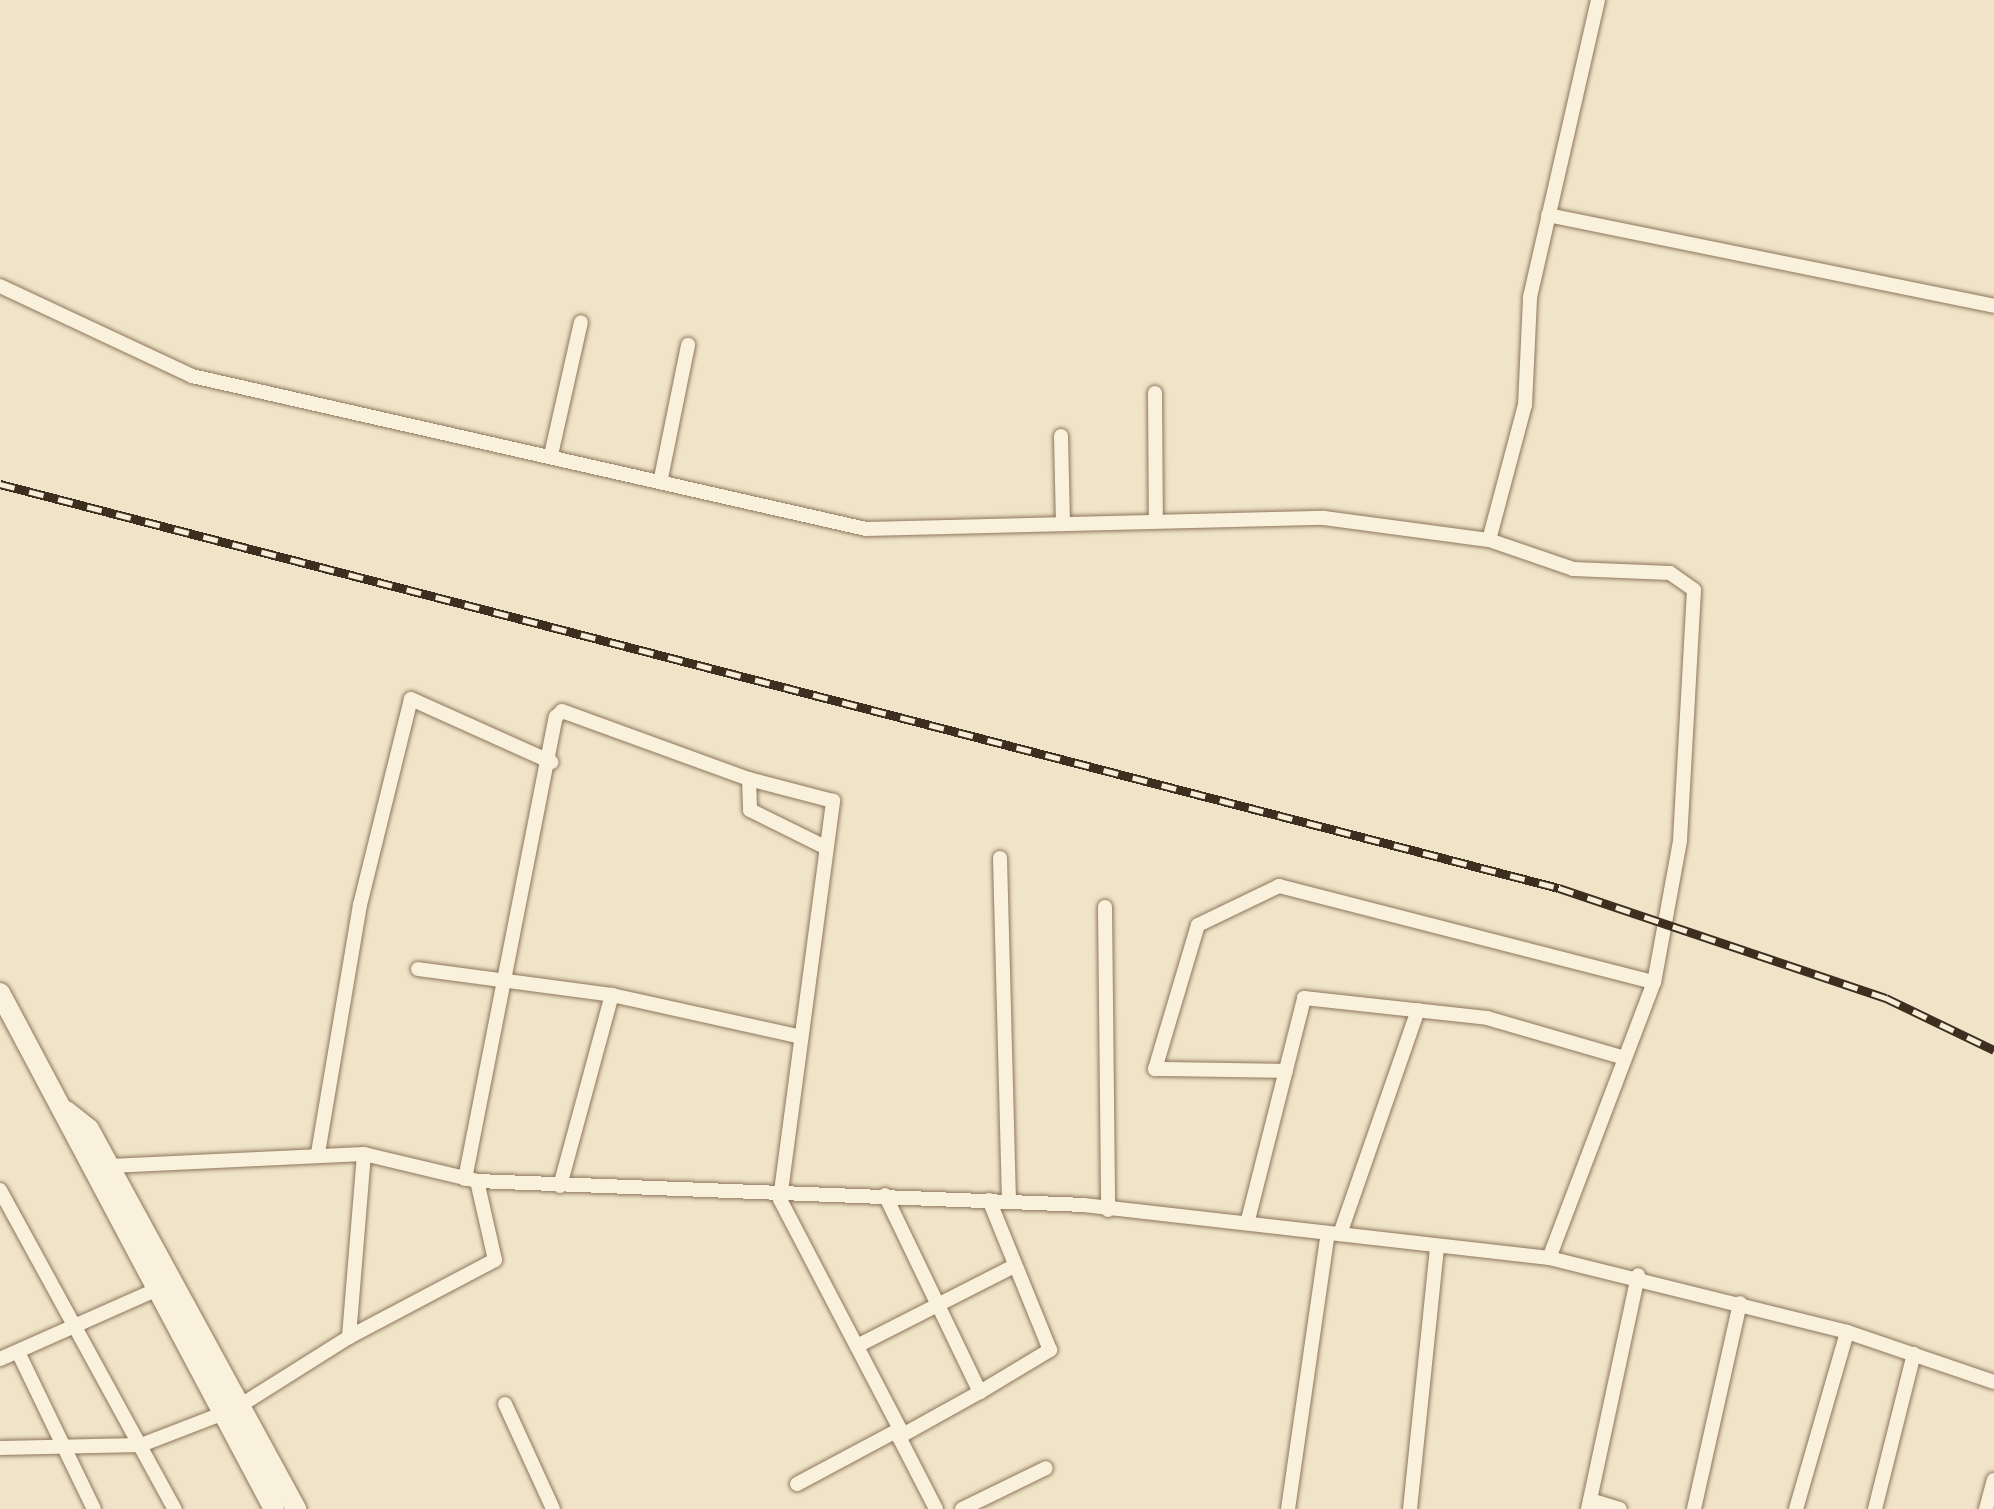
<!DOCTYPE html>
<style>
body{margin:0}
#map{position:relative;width:1994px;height:1509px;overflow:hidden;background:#f0e4c8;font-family:"Source Serif 4",serif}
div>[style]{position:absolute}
.roads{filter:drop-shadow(0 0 2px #8d765c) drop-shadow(0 0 2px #8d765c)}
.street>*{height:14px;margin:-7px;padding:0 7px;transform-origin:7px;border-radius:7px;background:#faf1dc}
.secondary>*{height:20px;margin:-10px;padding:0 10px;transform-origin:10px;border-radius:10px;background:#faf1dc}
.rail>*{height:9px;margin-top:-4.5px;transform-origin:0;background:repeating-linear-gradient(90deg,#f7eed8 0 15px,#3d2e20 0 30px);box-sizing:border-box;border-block:2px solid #3d2e20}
span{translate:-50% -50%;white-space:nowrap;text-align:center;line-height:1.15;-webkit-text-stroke:10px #f7eed8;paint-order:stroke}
</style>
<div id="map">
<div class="roads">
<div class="street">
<i style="left:1548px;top:215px;width:455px;rotate:11.5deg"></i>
<i style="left:0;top:286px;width:212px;rotate:25.1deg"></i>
<i style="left:192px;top:376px;width:691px;rotate:12.79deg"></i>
<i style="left:866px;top:529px;width:458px;rotate:-1.4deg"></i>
<i style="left:1324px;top:518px;width:166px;rotate:7.6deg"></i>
<i style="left:1489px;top:540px;width:140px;rotate:-75.1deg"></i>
<i style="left:1525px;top:405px;width:108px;rotate:-87.3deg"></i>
<i style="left:1530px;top:297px;width:305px;rotate:-77.1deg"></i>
<i style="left:1155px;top:393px;width:128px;rotate:89.6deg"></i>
<i style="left:1061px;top:436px;width:87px;rotate:88.7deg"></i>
<i style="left:551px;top:455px;width:136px;rotate:-77.3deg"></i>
<i style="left:661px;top:478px;width:136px;rotate:-78.5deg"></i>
<i style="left:1489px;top:540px;width:89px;rotate:19deg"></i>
<i style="left:1573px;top:569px;width:97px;rotate:2.4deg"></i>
<i style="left:1670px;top:573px;width:29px;rotate:35deg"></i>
<i style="left:1694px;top:590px;width:251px;rotate:93.2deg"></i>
<i style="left:1680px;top:841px;width:143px;rotate:100.4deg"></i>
<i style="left:1000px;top:858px;width:343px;rotate:88.5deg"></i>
<i style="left:1105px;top:907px;width:303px;rotate:89.4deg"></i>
<i style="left:418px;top:969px;width:196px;rotate:7.6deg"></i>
<i style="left:1286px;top:1071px;width:131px;rotate:-179.1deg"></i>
<i style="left:1155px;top:1069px;width:150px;rotate:-73.4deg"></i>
<i style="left:1198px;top:925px;width:90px;rotate:-25.7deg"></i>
<i style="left:1279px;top:886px;width:387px;rotate:14.4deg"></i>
<i style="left:1654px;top:982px;width:295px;rotate:110.8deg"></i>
<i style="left:1549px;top:1258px;width:307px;rotate:13.9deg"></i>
<i style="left:1847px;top:1332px;width:155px;rotate:18.8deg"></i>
<i style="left:318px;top:1153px;width:252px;rotate:-80.4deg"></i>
<i style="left:360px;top:905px;width:212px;rotate:-76.1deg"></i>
<i style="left:411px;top:699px;width:154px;rotate:24.2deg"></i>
<i style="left:364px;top:1154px;width:184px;rotate:94.7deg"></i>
<i style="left:349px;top:1337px;width:165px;rotate:-27.8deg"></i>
<i style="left:495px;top:1260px;width:81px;rotate:-102.8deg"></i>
<i style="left:110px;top:1166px;width:254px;rotate:-2.7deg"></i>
<i style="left:364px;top:1154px;width:116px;rotate:13.4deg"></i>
<i style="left:477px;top:1181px;width:607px;rotate:2.26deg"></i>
<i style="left:1084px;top:1205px;width:468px;rotate:6.5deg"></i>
<i style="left:465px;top:1179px;width:471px;rotate:-78.9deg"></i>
<i style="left:556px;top:717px;width:8px;rotate:-45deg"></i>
<i style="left:562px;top:711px;width:199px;rotate:20deg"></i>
<i style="left:560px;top:1186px;width:198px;rotate:-74.8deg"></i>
<i style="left:612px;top:995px;width:189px;rotate:12.5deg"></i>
<i style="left:0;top:1190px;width:364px;rotate:61.3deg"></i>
<i style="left:885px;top:1195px;width:219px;rotate:64.3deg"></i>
<i style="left:980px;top:1392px;width:93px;rotate:150.9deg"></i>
<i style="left:899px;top:1437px;width:81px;rotate:62.8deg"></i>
<i style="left:1248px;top:1220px;width:229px;rotate:-75.8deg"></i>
<i style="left:1304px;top:998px;width:184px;rotate:6.2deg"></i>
<i style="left:1487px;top:1018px;width:140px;rotate:16.2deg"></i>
<i style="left:1340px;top:1234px;width:237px;rotate:-70.8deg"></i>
<i style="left:857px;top:1346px;width:172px;rotate:-27deg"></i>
<i style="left:18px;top:1352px;width:174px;rotate:64.2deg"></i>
<i style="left:0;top:1359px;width:171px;rotate:-23.9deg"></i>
<i style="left:980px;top:1392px;width:82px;rotate:-31deg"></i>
<i style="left:1050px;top:1350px;width:162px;rotate:-112.1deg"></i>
<i style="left:505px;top:1404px;width:115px;rotate:65.4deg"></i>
<i style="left:241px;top:1405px;width:128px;rotate:-32.2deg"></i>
<i style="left:0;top:1448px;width:141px;rotate:-1.2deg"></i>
<i style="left:141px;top:1445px;width:89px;rotate:-21.1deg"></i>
<i style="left:797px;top:1484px;width:117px;rotate:-28.1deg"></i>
<i style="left:900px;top:1429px;width:259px;rotate:-117.6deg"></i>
<i style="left:780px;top:1199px;width:402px;rotate:-82.4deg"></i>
<i style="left:833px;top:801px;width:87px;rotate:-165.3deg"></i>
<i style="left:749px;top:779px;width:31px;rotate:88deg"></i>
<i style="left:750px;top:810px;width:81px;rotate:26.3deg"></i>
<i style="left:1590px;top:1500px;width:31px;rotate:17deg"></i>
<i style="left:962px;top:1509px;width:93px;rotate:-26deg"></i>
<i style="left:1288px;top:1509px;width:279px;rotate:-81.8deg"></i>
<i style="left:1410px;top:1509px;width:262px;rotate:-84.1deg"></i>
<i style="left:1588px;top:1509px;width:239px;rotate:-77.9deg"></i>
<i style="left:1694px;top:1509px;width:211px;rotate:-77.4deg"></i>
<i style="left:1796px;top:1509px;width:184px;rotate:-73.9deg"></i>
<i style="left:1875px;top:1509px;width:160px;rotate:-75.9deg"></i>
<i style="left:1986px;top:1509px;width:30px;rotate:-75deg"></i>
</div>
<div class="secondary">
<i style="left:0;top:993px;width:584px;rotate:62.03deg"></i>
<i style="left:66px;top:1111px;width:29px;rotate:38deg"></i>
<i style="left:89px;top:1129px;width:433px;rotate:61.4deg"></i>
</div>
</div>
<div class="rail">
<i style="left:0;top:484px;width:1610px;rotate:14.53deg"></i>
<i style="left:1559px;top:888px;width:345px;rotate:18.6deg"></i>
<i style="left:1886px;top:998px;width:120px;rotate:25.7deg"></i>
</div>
</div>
